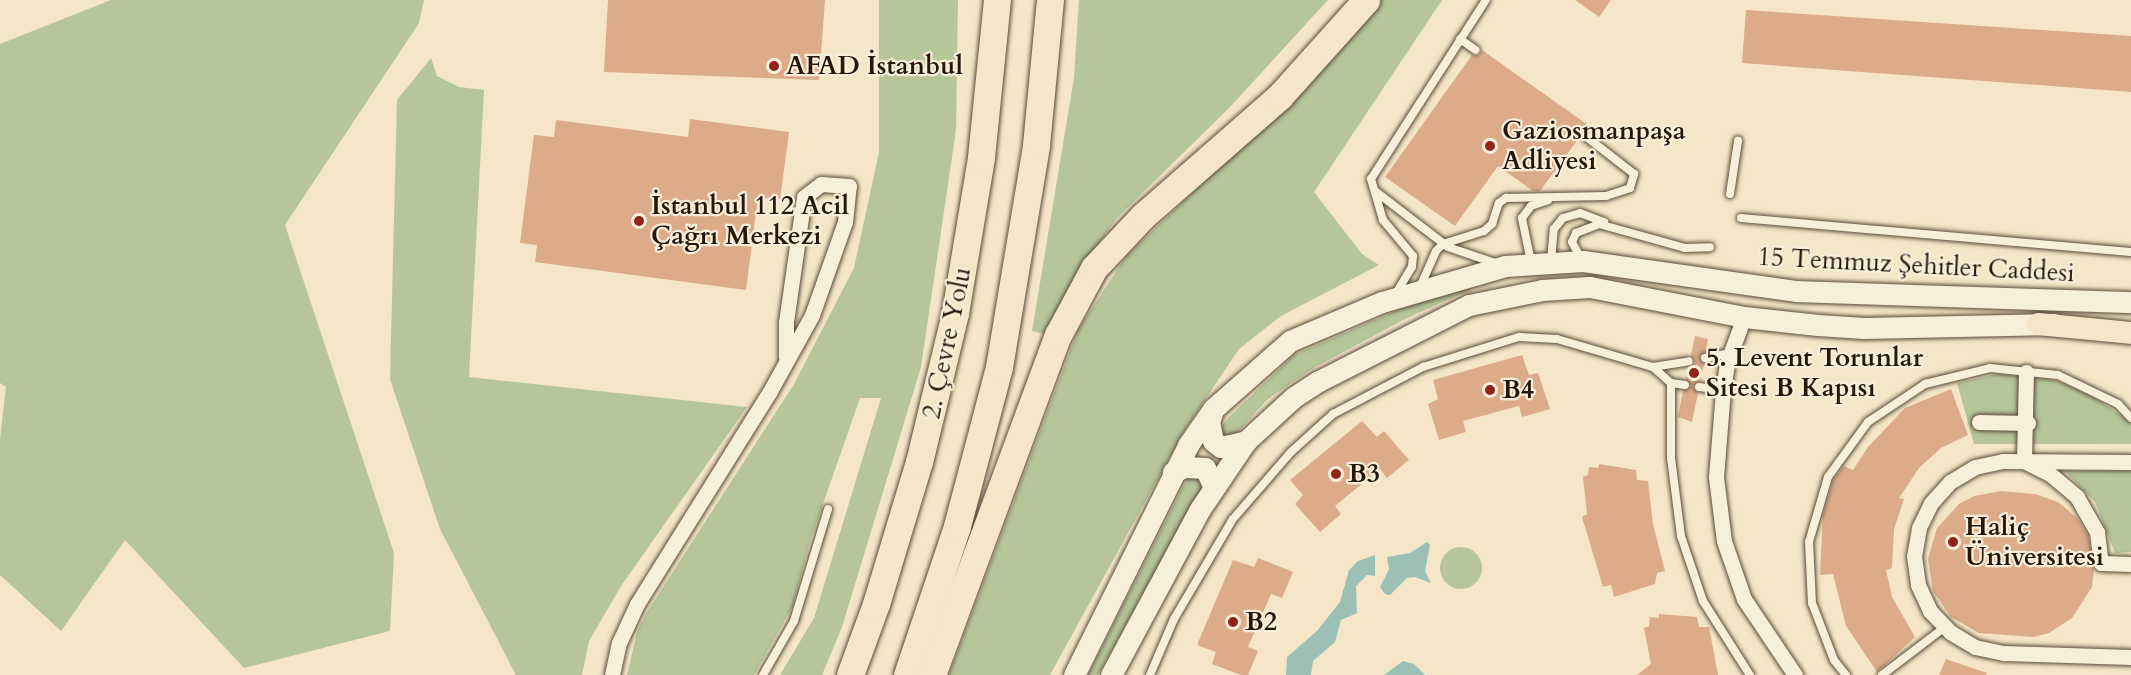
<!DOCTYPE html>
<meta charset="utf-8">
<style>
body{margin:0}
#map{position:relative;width:2131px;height:675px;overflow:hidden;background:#f4e6c6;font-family:Cardo,serif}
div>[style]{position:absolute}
.green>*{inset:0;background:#b6c699}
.round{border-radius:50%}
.water>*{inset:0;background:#9cc0b5}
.building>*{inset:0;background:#dcac8a}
.roads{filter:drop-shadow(0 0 2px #5a4a39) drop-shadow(0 0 2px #5a4a39)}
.service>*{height:8px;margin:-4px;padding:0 4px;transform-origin:4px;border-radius:4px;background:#f8efda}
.minor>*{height:15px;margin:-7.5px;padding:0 7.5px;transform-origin:7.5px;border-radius:7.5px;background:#f8efda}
.secondary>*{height:21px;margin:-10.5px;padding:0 10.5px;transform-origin:10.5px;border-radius:10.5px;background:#f8efda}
.primary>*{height:22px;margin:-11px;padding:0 11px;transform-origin:11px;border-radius:11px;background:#f4e6c6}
.motorway>*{height:27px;margin:-13.5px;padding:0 13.5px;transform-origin:13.5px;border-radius:13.5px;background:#f4e6c6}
.dots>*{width:16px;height:16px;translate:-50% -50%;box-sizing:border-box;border:3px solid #f8efda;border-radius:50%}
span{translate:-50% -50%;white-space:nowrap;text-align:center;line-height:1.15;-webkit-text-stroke:4.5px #f8efda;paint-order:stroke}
.poi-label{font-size:26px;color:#27160a;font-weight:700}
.left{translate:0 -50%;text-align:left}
.street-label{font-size:26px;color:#27160a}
</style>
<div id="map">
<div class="green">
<i style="clip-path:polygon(111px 0,424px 0,419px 23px,285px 225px,394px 553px,390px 631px,244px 668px,125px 540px,61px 631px,0 575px,0 439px,6px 387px,0 383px,0 44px)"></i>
<i style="clip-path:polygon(879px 0,958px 0,956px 130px,921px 367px,842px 627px,822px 675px,780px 675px,814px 618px,881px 398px,860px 398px,810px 541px,793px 606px,754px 675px,627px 675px,637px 632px,647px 612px,794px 384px,854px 268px,879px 152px)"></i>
<i style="clip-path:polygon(1079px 0,1328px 0,1230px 107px,1116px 219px,1080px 270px,1044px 334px,1032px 331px,1074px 78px)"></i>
<i style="clip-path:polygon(1377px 0,1442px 0,1314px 192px,1362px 254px,1379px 265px,1281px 316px,1239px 349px,1184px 431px,1050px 675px,949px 675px,1078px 330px,1126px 256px,1338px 54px)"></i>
<i style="clip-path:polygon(431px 58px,437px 76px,459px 87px,484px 90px,469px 377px,747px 407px,621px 586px,589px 641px,582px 675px,516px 675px,440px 529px,390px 379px,397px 100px)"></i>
<i style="clip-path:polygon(1470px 285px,1472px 289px,1405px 319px,1310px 370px,1268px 399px,1233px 437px,1221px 435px,1221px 427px,1229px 417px,1294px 355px,1400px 309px)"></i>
<i style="clip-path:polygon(1997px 374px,2053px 380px,2083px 390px,2131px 422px,2131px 444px,1974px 444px,1957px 383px)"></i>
<i style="clip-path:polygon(2065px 471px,2131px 471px,2131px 552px,2115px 553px,2095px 502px)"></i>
<i style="clip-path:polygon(1198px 475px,1202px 488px,1098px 675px,1088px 675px,1183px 487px,1190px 476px)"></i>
<i class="round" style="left:1440px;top:547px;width:42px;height:42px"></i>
</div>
<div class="water">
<i style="clip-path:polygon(1427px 542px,1430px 545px,1425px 571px,1431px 583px,1415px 577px,1407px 578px,1390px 595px,1385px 594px,1380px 587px,1389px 569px,1387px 557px,1410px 553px)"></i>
<i style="clip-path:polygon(1375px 555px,1375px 576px,1367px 575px,1356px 586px,1357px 613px,1341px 620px,1335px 642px,1313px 661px,1311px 675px,1286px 675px,1287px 657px,1317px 631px,1340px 602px,1349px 570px,1358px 561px)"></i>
<i style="clip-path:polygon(1403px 661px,1414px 664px,1425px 675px,1384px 675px)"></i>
</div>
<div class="building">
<i style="clip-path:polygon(608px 0,825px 0,819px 80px,604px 72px)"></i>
<i style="clip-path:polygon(1575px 0,1611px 0,1599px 17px)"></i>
<i style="clip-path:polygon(1746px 10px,2131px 36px,2131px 92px,1742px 63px)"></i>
<i style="clip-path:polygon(1482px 50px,1588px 125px,1579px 132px,1579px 138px,1540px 191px,1533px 191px,1498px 166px,1455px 226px,1385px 177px,1472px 55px,1479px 55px)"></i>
<i style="clip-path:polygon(690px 119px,789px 132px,780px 200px,758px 197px,746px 290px,535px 262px,537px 245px,520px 243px,534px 135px,554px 137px,556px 120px,688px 137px)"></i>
<i style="clip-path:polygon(1695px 336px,1708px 339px,1706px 352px,1699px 357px,1704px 364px,1700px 381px,1693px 386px,1698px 393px,1692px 422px,1678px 417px,1683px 391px,1691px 386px,1686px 379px,1688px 367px,1695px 363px,1691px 355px)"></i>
<i style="clip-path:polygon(1522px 355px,1529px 375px,1538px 373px,1550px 409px,1522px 417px,1519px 406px,1463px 421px,1466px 432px,1439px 440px,1428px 404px,1438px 399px,1433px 380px)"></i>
<i style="clip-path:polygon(1951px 389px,1968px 435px,1941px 448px,1919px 468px,1899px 498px,1904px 499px,1894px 529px,1892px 568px,1886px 570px,1892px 597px,1915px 637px,1877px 672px,1846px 626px,1833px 574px,1820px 575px,1823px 515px,1833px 480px,1844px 466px,1853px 470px,1868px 447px,1905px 408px)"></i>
<i style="clip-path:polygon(1362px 421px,1377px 437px,1384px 431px,1409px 460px,1387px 478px,1380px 469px,1335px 506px,1341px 514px,1320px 532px,1295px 504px,1303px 495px,1290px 480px)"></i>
<i style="clip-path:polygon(1599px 464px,1636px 470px,1637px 480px,1648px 481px,1653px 524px,1665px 571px,1657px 573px,1655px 584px,1614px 597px,1611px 585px,1603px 587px,1582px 517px,1587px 514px,1583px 477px,1588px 475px,1589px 467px,1598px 468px)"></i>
<i style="clip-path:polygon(2001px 491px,2035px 494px,2058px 502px,2077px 518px,2088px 535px,2094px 570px,2092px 587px,2072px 618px,2049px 633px,2033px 637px,1979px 633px,1951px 617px,1933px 591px,1928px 559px,1937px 528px,1959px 504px,1974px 496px)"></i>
<i style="clip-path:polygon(1258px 558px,1293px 572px,1282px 598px,1271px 594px,1248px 647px,1258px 651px,1248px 675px,1241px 675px,1212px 664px,1216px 652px,1197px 645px,1233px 560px,1254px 567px)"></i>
<i style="clip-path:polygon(1659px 614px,1697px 617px,1699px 627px,1709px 627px,1718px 675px,1637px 675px,1651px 664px,1644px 628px,1649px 626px,1650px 617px,1659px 618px)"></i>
<i style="clip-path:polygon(1946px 659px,1987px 673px,1986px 675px,1939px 675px)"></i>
</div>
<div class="roads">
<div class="service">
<i style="left:1460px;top:39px;width:19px;rotate:35deg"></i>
<i style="left:1375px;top:191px;width:92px;rotate:37.5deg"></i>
<i style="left:1448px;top:247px;width:50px;rotate:18.8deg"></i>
<i style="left:1730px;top:194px;width:54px;rotate:-81.4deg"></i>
<i style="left:1741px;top:218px;width:391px;rotate:5deg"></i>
<i style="left:1580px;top:257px;width:17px;rotate:-118deg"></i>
<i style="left:1572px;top:242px;width:10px;rotate:-66deg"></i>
<i style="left:1576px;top:233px;width:25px;rotate:-21deg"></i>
<i style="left:1599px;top:224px;width:89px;rotate:15.6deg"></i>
<i style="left:1685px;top:248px;width:25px;rotate:-2deg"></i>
<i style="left:1551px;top:261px;width:32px;rotate:-85deg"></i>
<i style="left:1554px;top:229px;width:14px;rotate:-51deg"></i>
<i style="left:1563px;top:218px;width:18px;rotate:-16deg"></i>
<i style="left:1580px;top:213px;width:26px;rotate:21deg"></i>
<i style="left:1531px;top:262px;width:45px;rotate:-101.6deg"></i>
<i style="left:1522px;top:218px;width:15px;rotate:-53deg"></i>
<i style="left:1531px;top:206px;width:18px;rotate:-19deg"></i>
<i style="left:1420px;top:287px;width:39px;rotate:-66deg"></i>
<i style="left:1436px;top:251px;width:10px;rotate:-45deg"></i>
<i style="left:1443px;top:244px;width:43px;rotate:-17.6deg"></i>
<i style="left:1484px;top:231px;width:11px;rotate:-41deg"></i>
<i style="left:1492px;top:224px;width:22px;rotate:-72deg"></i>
<i style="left:1499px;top:203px;width:9px;rotate:-36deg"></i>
<i style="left:1506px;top:198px;width:100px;rotate:-1.1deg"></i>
<i style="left:1606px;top:196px;width:25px;rotate:-18deg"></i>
<i style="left:1630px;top:188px;width:15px;rotate:-74deg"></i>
<i style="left:1634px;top:174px;width:63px;rotate:-142deg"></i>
<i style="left:1398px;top:290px;width:27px;rotate:-59deg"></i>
<i style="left:1412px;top:267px;width:11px;rotate:-85deg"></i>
<i style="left:1413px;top:256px;width:47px;rotate:-129.8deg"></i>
<i style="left:1383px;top:220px;width:43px;rotate:-106.3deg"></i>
<i style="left:1371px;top:179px;width:213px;rotate:-57.3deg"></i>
<i style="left:1705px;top:358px;width:25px;rotate:-11deg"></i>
<i style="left:1653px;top:367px;width:36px;rotate:-9deg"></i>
<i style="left:1685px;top:385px;width:14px;rotate:-172deg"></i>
<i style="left:1671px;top:383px;width:75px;rotate:90deg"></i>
<i style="left:1671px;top:458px;width:79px;rotate:82.7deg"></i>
<i style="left:1681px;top:536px;width:69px;rotate:71.3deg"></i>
<i style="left:1703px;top:601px;width:88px;rotate:57.6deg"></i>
<i style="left:1699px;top:387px;width:24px;rotate:7deg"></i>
<i style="left:763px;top:675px;width:62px;rotate:-60.1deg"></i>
<i style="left:794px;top:621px;width:117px;rotate:-73.1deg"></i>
<i style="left:1150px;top:675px;width:61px;rotate:-66.8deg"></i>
<i style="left:1174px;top:619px;width:116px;rotate:-59.5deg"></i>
<i style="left:1233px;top:519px;width:89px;rotate:-49.1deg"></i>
<i style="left:1291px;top:452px;width:57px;rotate:-42.1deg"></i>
<i style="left:1333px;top:414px;width:102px;rotate:-27.6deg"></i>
<i style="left:1423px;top:367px;width:101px;rotate:-17.4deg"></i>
<i style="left:1519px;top:337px;width:38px;rotate:3deg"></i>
<i style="left:1557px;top:339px;width:100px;rotate:16.3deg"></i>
<i style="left:1653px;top:367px;width:24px;rotate:42deg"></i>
<i style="left:1846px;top:675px;width:19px;rotate:-129deg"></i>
<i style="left:1834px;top:660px;width:61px;rotate:-111.1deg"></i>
<i style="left:1812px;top:603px;width:61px;rotate:-92.8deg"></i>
<i style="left:1809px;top:542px;width:68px;rotate:-73.7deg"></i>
<i style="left:1828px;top:477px;width:68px;rotate:-54deg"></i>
<i style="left:1868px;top:422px;width:69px;rotate:-33.7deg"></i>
<i style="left:1925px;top:384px;width:67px;rotate:-13.8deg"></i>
<i style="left:1990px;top:368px;width:68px;rotate:5.9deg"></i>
<i style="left:2058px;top:375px;width:67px;rotate:25.8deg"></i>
<i style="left:2118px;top:404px;width:19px;rotate:47deg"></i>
<i style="left:1882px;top:675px;width:79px;rotate:-37.3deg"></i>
</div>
<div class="minor">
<i style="left:1744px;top:317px;width:49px;rotate:110.3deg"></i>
<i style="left:1727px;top:363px;width:27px;rotate:98deg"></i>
<i style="left:1723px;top:390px;width:87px;rotate:94.6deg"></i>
<i style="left:1716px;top:477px;width:64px;rotate:82.9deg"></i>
<i style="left:1724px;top:541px;width:61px;rotate:71deg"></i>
<i style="left:1744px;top:599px;width:92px;rotate:56.1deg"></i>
<i style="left:2026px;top:372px;width:89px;rotate:91.3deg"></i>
<i style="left:2024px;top:461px;width:29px;rotate:27deg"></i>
<i style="left:2050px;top:474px;width:35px;rotate:40deg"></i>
<i style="left:2077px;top:497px;width:40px;rotate:60.3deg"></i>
<i style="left:2097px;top:532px;width:31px;rotate:83deg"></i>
<i style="left:2101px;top:563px;width:30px;rotate:2deg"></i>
<i style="left:1979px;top:422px;width:49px;rotate:1.2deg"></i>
<i style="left:2131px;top:462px;width:128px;rotate:-179.6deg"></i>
<i style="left:2003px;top:461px;width:29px;rotate:168deg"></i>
<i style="left:1975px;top:467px;width:29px;rotate:149deg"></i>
<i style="left:1950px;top:482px;width:28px;rotate:132deg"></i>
<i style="left:1931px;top:503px;width:28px;rotate:116deg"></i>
<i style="left:1919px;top:528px;width:28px;rotate:100deg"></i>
<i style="left:1914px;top:556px;width:29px;rotate:82deg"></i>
<i style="left:1918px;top:585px;width:29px;rotate:65deg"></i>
<i style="left:1930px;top:611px;width:29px;rotate:46deg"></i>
<i style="left:1950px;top:632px;width:29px;rotate:31deg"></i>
<i style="left:1975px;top:647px;width:30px;rotate:12deg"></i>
<i style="left:2004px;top:653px;width:127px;rotate:1.8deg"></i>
<i style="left:612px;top:675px;width:33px;rotate:-78deg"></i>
<i style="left:619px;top:643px;width:43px;rotate:-65.2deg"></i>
<i style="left:637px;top:604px;width:249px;rotate:-58deg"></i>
<i style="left:769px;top:393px;width:89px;rotate:-61.1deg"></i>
<i style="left:812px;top:315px;width:99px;rotate:-70.5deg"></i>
<i style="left:845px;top:222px;width:36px;rotate:-84deg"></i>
<i style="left:849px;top:186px;width:28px;rotate:-176deg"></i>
<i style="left:821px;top:184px;width:21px;rotate:143deg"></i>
<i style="left:804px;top:197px;width:126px;rotate:98.2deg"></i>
<i style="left:786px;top:322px;width:35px;rotate:90deg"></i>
</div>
<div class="secondary">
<i style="left:1213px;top:410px;width:13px;rotate:108deg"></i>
<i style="left:1209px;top:422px;width:19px;rotate:78deg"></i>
<i style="left:1213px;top:441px;width:10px;rotate:37deg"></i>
<i style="left:1221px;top:447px;width:26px;rotate:-13deg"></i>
<i style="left:1173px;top:472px;width:13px;rotate:-23deg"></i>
<i style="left:1185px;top:467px;width:20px;rotate:3deg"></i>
<i style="left:1205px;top:468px;width:21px;rotate:65deg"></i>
<i style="left:1074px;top:675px;width:257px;rotate:-63.6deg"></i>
<i style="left:1188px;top:445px;width:44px;rotate:-55.2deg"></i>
<i style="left:1213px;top:409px;width:103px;rotate:-41.4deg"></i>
<i style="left:1290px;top:341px;width:100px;rotate:-23deg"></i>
<i style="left:1382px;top:302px;width:128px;rotate:-16.3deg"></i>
<i style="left:1505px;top:266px;width:78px;rotate:-3.7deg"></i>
<i style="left:1583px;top:261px;width:216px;rotate:8deg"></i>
<i style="left:1797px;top:291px;width:334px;rotate:1.9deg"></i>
<i style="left:1111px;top:675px;width:188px;rotate:-61.8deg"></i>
<i style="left:1200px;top:509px;width:82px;rotate:-55.9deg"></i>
<i style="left:1246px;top:441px;width:65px;rotate:-42.5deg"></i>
<i style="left:1294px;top:397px;width:30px;rotate:-33deg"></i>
<i style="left:1319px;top:381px;width:168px;rotate:-26.9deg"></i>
<i style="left:1469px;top:305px;width:75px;rotate:-11.6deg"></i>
<i style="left:1542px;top:290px;width:48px;rotate:-3.6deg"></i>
<i style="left:1590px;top:287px;width:157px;rotate:11deg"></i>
<i style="left:1744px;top:317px;width:74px;rotate:6.2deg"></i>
<i style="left:1818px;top:325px;width:46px;rotate:3.7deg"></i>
<i style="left:1864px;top:328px;width:190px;rotate:-1.2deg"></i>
</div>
<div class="primary">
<i style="left:2038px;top:324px;width:93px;rotate:5.5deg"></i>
</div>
<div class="motorway">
<i style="left:850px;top:675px;width:76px;rotate:-69.9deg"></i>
<i style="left:876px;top:604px;width:148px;rotate:-73.2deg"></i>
<i style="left:919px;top:462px;width:153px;rotate:-76.4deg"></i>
<i style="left:955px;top:313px;width:158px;rotate:-80.5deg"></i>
<i style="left:981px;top:157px;width:158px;rotate:-84.2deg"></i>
<i style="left:907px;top:675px;width:157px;rotate:-71.4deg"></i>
<i style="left:957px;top:526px;width:164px;rotate:-75.2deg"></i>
<i style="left:999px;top:367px;width:225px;rotate:-80.5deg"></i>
<i style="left:1036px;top:145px;width:146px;rotate:-84.5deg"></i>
<i style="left:932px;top:675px;width:363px;rotate:-69.7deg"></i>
<i style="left:1058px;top:335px;width:76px;rotate:-61.8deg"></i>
<i style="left:1094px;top:268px;width:71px;rotate:-46.7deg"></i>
<i style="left:1143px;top:216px;width:182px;rotate:-41.2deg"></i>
<i style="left:1280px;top:96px;width:129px;rotate:-48.1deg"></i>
</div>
</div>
<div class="dots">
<i style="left:774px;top:66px;background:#8f2418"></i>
<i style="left:1490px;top:146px;background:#8f2418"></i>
<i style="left:639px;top:221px;background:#8f2418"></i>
<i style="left:1694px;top:373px;background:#8f2418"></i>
<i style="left:1490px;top:390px;background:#8f2418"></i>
<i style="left:1336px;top:474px;background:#8f2418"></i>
<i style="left:1953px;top:542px;background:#8f2418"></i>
<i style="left:1233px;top:622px;background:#8f2418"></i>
</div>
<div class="poi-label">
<span class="left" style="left:786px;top:66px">AFAD İstanbul</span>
<span class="left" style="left:1502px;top:146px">Gaziosmanpaşa<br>Adliyesi</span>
<span class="left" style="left:651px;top:221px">İstanbul 112 Acil<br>Çağrı Merkezi</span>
<span class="left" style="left:1706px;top:373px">5. Levent Torunlar<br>Sitesi B Kapısı</span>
<span class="left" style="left:1502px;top:390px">B4</span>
<span class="left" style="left:1348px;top:474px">B3</span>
<span class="left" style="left:1965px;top:542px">Haliç<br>Üniversitesi</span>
<span class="left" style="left:1245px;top:622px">B2</span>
</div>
<div class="street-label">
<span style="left:1916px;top:265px;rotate:3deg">15 Temmuz Şehitler Caddesi</span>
<span style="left:947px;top:343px;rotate:-78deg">2. Çevre Yolu</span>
</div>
</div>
